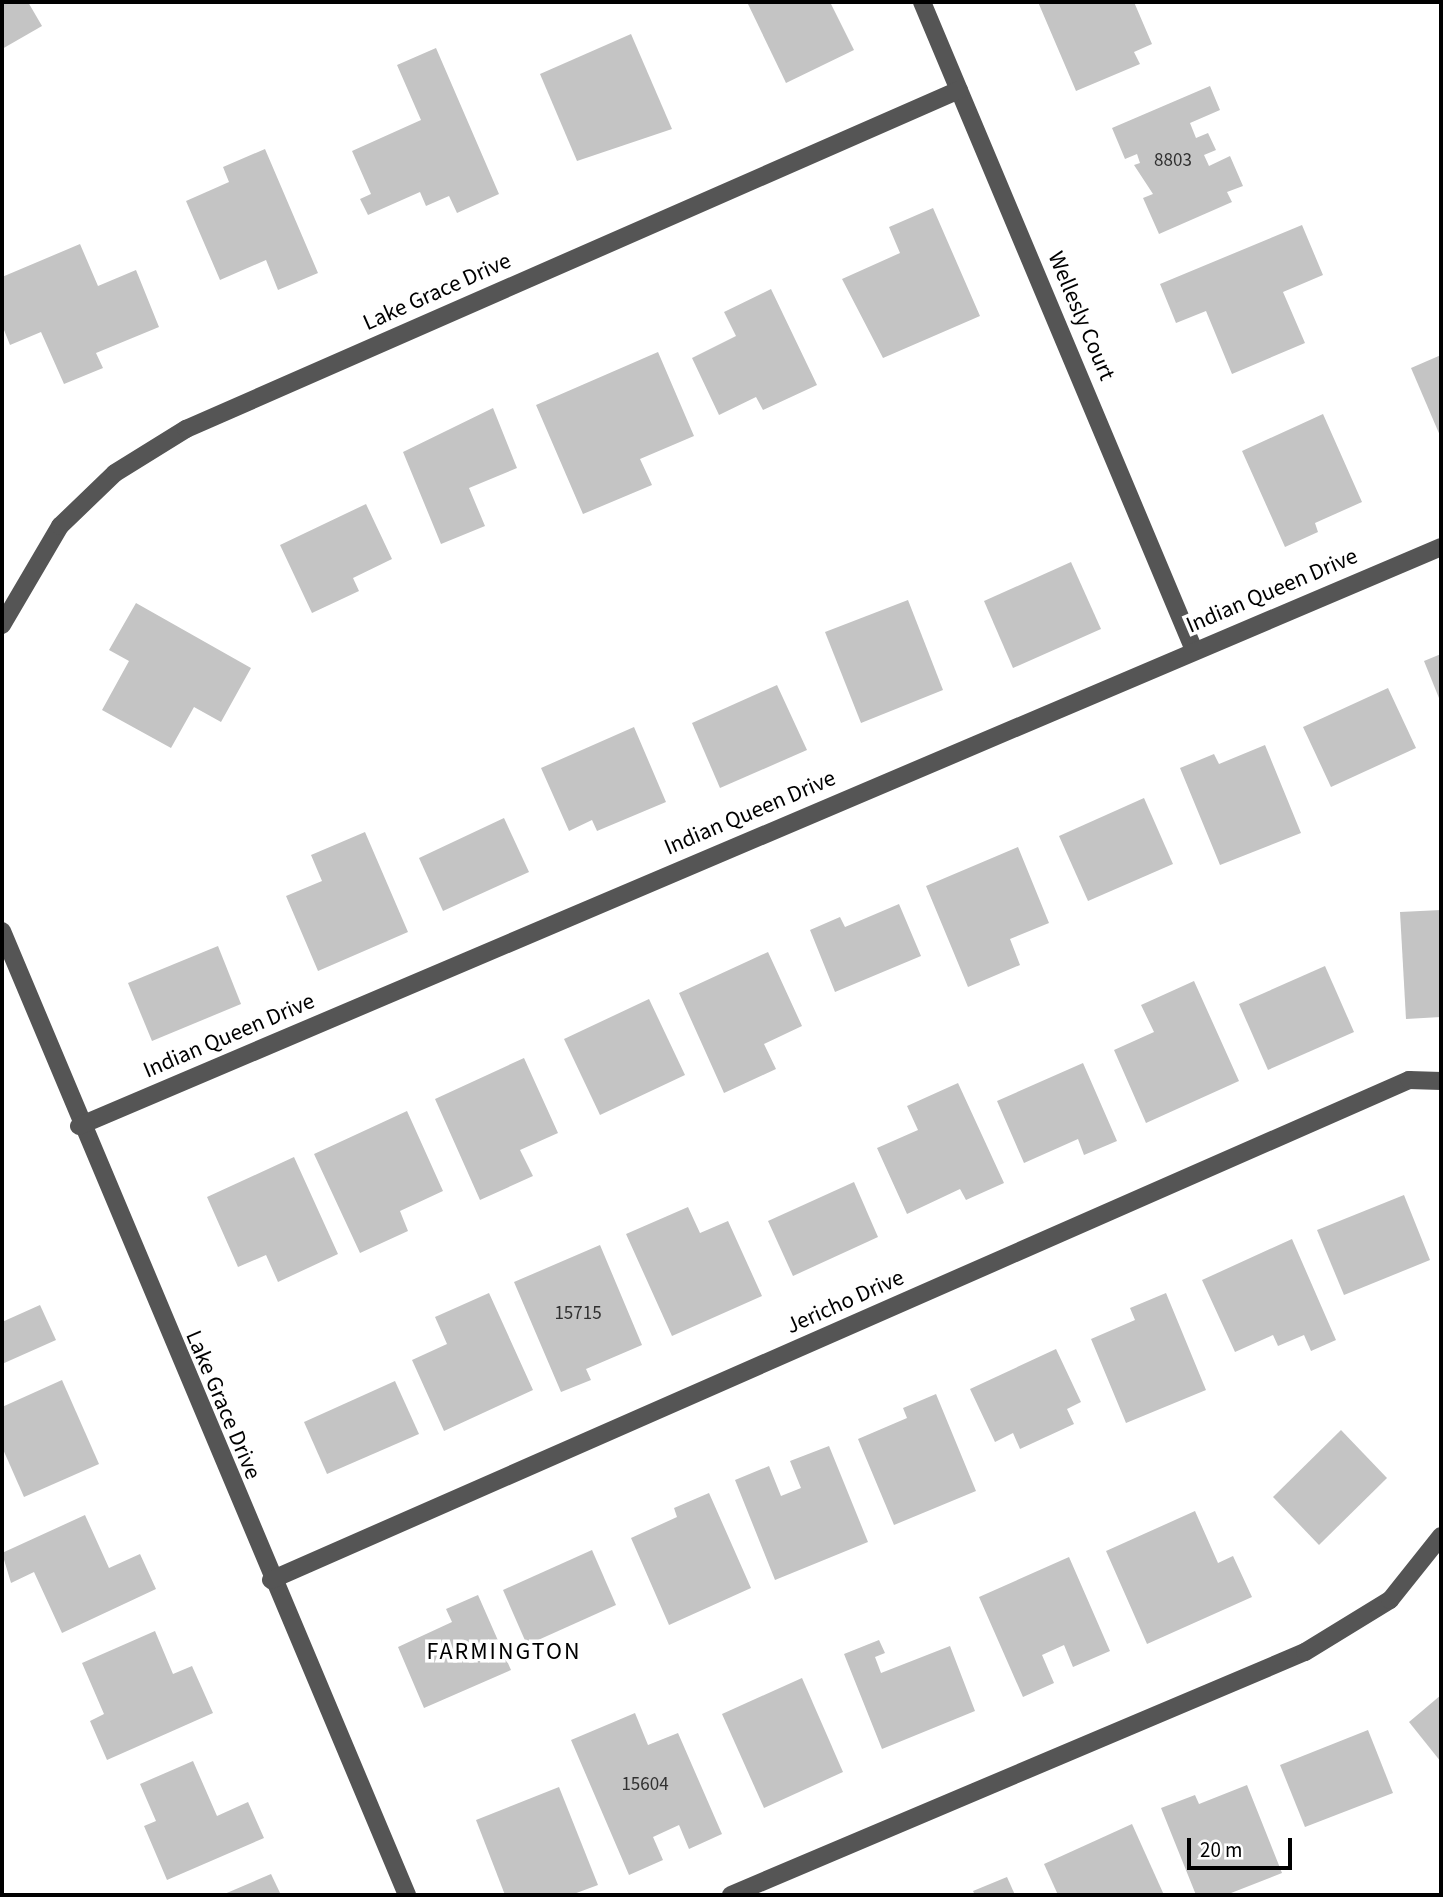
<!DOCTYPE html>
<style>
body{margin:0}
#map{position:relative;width:1443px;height:1897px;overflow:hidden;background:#fff;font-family:"Source Sans 3",sans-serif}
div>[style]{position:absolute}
.building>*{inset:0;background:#c4c4c4}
.minor>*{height:18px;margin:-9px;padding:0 9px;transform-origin:9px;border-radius:9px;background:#555}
span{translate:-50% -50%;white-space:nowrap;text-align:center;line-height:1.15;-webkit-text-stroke:7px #fff;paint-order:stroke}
.number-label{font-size:19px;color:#313131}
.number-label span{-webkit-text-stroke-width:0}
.street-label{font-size:23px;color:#000}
.neighbourhood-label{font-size:24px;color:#000;letter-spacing:2px}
.frame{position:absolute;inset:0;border:4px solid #000;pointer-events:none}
.scale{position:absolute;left:1187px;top:1838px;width:105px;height:32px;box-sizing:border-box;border:4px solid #000;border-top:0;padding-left:9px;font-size:21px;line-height:24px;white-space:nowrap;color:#000;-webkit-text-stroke:5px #fff;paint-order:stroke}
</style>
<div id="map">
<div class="building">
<i style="clip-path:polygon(2px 2px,28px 2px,42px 26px,2px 49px)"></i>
<i style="clip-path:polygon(747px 2px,830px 2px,854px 50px,786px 83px)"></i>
<i style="clip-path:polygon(1038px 2px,1134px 2px,1152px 44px,1134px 52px,1140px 64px,1076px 91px)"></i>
<i style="clip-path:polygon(631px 34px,672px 129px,577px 161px,540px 74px)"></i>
<i style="clip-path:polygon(436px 48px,499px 194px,457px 213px,449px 196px,426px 206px,420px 192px,368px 215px,360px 199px,371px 194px,352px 151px,421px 120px,397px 65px)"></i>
<i style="clip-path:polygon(1210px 86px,1220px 110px,1190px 123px,1196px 138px,1208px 133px,1216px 150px,1204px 155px,1209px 166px,1230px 156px,1243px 186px,1227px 192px,1232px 202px,1159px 234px,1143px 198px,1153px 194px,1134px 165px,1140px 163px,1137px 154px,1125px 159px,1112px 128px)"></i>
<i style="clip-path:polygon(265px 149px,318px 273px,278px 290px,266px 260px,220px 280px,186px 201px,229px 182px,223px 167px)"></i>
<i style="clip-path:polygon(933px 208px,980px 316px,883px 358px,842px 279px,900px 253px,889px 227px)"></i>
<i style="clip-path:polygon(1302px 225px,1323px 275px,1283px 292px,1305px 343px,1232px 374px,1206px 311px,1176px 323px,1160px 284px)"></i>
<i style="clip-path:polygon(80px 244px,98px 286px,136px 270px,159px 327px,96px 353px,103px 368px,64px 384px,41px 332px,10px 345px,2px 325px,2px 277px)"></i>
<i style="clip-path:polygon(771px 289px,817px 385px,763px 410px,756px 397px,719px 415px,692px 358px,736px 336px,724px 312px)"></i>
<i style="clip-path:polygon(658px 352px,694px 436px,640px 459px,652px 485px,583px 514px,536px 405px)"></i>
<i style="clip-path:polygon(1441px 355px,1441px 438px,1411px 368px)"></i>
<i style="clip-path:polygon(493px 408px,517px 468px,469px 488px,485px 526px,441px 544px,403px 452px)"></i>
<i style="clip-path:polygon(1323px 414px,1362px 502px,1315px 523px,1318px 532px,1285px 547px,1242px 451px)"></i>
<i style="clip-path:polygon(366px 504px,392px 559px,353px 578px,359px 591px,312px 613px,280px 545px)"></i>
<i style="clip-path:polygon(1071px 562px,1101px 629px,1013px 668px,984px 601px)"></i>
<i style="clip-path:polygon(908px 600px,943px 690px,861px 723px,825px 632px)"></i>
<i style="clip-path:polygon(136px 603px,251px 668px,221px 722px,194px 707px,171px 748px,102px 710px,129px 661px,109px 650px)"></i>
<i style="clip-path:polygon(1441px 654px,1441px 703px,1424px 661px)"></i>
<i style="clip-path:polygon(777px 685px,807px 750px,720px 788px,692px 723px)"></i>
<i style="clip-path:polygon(1388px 688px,1416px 748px,1331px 787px,1303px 727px)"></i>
<i style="clip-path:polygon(634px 727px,666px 802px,597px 831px,592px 820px,569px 831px,541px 768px)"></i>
<i style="clip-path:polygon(1265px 745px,1301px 833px,1220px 865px,1180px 768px,1214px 754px,1219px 764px)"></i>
<i style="clip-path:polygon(1144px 798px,1173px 864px,1088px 901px,1059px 836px)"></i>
<i style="clip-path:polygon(504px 818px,529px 872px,443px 911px,419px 858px)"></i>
<i style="clip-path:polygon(365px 832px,408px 932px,318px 971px,286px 896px,322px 881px,311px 855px)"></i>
<i style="clip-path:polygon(1018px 847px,1049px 923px,1010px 939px,1020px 965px,968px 987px,926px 886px)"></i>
<i style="clip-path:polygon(899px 904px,921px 956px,835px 992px,810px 930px,840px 917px,845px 927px)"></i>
<i style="clip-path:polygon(1441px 910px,1441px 1017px,1406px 1019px,1400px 912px)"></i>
<i style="clip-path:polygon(218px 946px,241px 1004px,152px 1041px,128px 983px)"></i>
<i style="clip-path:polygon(768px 952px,802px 1026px,764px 1044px,776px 1069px,724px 1093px,679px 993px)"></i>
<i style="clip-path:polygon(1325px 966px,1354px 1032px,1268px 1070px,1239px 1004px)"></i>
<i style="clip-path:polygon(1194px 981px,1239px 1081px,1146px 1123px,1114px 1050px,1154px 1032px,1141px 1005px)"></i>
<i style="clip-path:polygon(649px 999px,685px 1075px,600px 1115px,564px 1039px)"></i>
<i style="clip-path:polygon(524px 1058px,558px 1133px,520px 1150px,533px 1176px,480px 1200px,435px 1099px)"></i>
<i style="clip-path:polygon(1083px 1063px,1117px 1141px,1084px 1155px,1078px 1139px,1024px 1163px,997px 1101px)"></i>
<i style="clip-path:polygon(958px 1083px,1004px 1183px,966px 1200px,960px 1189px,907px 1214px,877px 1148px,918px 1130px,907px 1106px)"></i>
<i style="clip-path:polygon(407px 1111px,443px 1191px,400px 1211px,408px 1231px,360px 1253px,314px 1154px)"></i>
<i style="clip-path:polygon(294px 1157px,338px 1254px,278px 1282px,266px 1255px,238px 1267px,207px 1197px)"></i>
<i style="clip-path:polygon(854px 1182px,878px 1237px,793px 1276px,768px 1221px)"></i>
<i style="clip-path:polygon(1404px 1195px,1430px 1260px,1344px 1295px,1317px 1230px)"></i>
<i style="clip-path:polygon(688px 1207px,700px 1233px,728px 1221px,762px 1296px,672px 1336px,626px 1234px)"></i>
<i style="clip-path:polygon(1292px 1239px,1336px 1340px,1311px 1351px,1304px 1335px,1278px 1346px,1273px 1335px,1235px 1352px,1202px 1280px)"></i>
<i style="clip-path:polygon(600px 1245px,642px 1345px,586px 1369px,591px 1380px,561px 1392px,514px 1282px)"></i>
<i style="clip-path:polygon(489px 1293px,533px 1390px,444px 1431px,412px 1360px,447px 1344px,435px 1317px)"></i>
<i style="clip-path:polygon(1166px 1293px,1206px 1390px,1126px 1423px,1091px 1339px,1135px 1320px,1130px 1308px)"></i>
<i style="clip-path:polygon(40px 1305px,56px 1340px,2px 1364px,2px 1322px)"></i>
<i style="clip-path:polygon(1056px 1349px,1081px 1402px,1067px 1409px,1074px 1424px,1020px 1449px,1013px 1433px,995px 1442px,970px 1389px)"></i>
<i style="clip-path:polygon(62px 1380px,99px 1464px,24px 1497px,2px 1447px,2px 1407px)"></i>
<i style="clip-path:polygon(395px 1381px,419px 1434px,327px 1474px,304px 1422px)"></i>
<i style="clip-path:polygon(936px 1394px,976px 1491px,894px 1525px,858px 1439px,907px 1418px,903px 1408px)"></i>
<i style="clip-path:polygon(1341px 1430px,1387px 1478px,1319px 1545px,1273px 1497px)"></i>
<i style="clip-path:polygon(829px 1446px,868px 1542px,775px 1580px,735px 1480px,769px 1466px,781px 1496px,801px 1488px,790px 1461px)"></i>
<i style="clip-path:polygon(709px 1493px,751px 1588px,669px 1625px,631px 1538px,677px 1517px,674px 1508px)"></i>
<i style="clip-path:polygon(1195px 1511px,1218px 1563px,1233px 1556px,1252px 1597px,1147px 1644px,1106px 1551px)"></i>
<i style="clip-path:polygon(85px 1515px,109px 1568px,140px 1554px,156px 1589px,62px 1633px,34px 1572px,11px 1583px,2px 1553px)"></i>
<i style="clip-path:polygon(592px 1550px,616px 1605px,527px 1645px,503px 1590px)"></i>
<i style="clip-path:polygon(1069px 1557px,1110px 1651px,1073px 1667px,1064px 1645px,1042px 1655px,1054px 1683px,1023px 1697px,979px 1597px)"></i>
<i style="clip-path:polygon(478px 1595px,511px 1670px,424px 1708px,398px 1647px,452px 1622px,446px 1609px)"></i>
<i style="clip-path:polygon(155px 1631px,173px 1674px,192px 1666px,213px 1713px,107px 1760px,90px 1721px,104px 1714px,82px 1663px)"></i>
<i style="clip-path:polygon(879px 1640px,885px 1653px,875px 1657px,881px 1673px,950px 1646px,975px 1711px,882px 1749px,844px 1654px)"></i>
<i style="clip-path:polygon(802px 1678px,843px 1772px,764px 1808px,722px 1714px)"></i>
<i style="clip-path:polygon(1441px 1695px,1441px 1762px,1409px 1722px)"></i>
<i style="clip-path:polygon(635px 1713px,648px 1745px,678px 1733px,722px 1834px,689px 1849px,679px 1825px,653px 1837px,663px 1860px,629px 1875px,571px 1740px)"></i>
<i style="clip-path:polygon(1368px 1730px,1393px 1793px,1305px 1827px,1280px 1765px)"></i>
<i style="clip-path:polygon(193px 1761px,217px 1816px,248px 1802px,264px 1838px,167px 1880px,144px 1826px,156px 1821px,140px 1784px)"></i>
<i style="clip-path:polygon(1247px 1785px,1282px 1873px,1226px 1895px,1196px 1895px,1161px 1808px,1195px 1795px,1199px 1804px)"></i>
<i style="clip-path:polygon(559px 1787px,598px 1885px,571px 1895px,505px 1895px,476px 1820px)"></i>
<i style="clip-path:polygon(1132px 1824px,1164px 1895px,1058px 1895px,1044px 1864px)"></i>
<i style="clip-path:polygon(271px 1874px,281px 1895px,222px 1895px)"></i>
<i style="clip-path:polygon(1007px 1877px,1015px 1895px,975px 1895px,973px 1891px)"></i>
</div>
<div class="minor">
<i style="left:922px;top:2px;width:703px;rotate:67.23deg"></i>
<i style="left:2px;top:625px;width:115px;rotate:-59.6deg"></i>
<i style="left:60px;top:526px;width:76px;rotate:-43.9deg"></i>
<i style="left:115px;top:473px;width:84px;rotate:-31.8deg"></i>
<i style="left:186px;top:429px;width:844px;rotate:-23.68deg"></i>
<i style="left:2px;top:931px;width:1046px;rotate:67.21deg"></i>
<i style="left:79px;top:1126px;width:1480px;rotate:-23.03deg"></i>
<i style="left:271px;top:1580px;width:1243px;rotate:-23.72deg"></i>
<i style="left:1409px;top:1080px;width:32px;rotate:2deg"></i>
<i style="left:731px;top:1895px;width:623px;rotate:-22.95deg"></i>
<i style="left:1305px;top:1652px;width:100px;rotate:-31.5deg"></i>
<i style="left:1390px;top:1600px;width:82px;rotate:-51.4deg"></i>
</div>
<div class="number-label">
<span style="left:1173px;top:161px">8803</span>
<span style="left:578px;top:1314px">15715</span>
<span style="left:645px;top:1785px">15604</span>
</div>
<div class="street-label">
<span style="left:437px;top:292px;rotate:-24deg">Lake Grace Drive</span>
<span style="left:1081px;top:316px;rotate:67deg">Wellesly Court</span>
<span style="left:1272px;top:591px;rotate:-23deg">Indian Queen Drive</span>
<span style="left:750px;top:813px;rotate:-23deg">Indian Queen Drive</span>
<span style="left:229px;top:1036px;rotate:-23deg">Indian Queen Drive</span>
<span style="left:845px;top:1302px;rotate:-24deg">Jericho Drive</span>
<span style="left:223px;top:1405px;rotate:67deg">Lake Grace Drive</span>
</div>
<div class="neighbourhood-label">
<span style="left:504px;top:1652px">FARMINGTON</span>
</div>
<div class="frame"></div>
<div class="scale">20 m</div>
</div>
